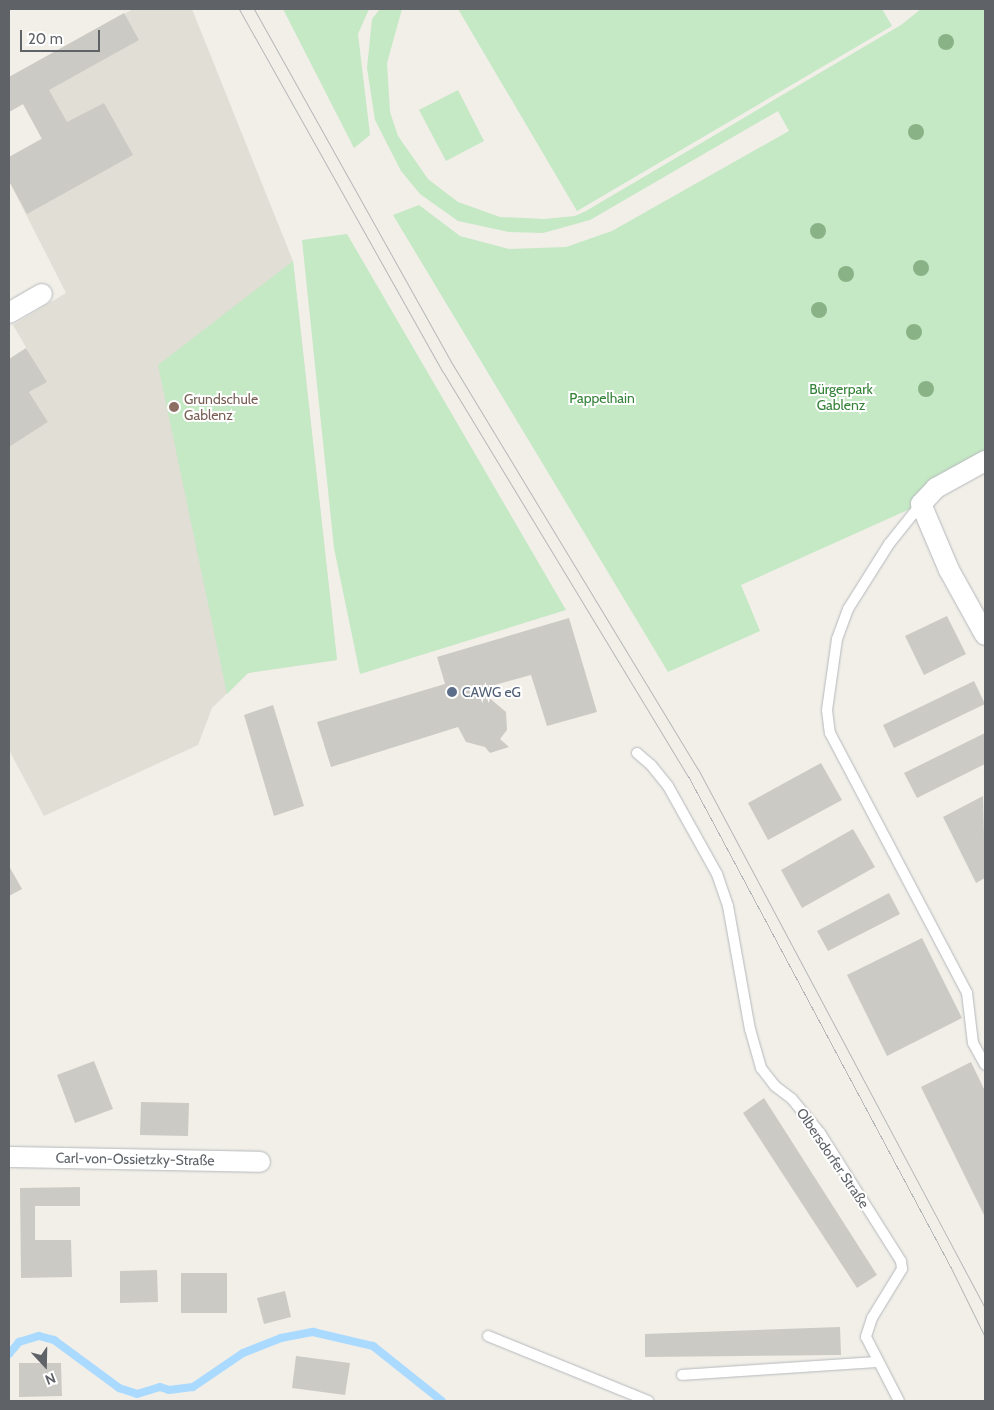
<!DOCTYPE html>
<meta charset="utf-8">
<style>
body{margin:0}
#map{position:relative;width:994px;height:1410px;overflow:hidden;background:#f1efe8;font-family:Cabin,sans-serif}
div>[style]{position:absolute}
.education>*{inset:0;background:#e1ded6}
.green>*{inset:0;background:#c5e8c5}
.stream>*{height:8px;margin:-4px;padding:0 4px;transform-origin:4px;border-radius:4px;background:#aadaff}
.building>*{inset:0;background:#cccac5}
.roads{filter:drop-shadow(0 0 1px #b5b8bc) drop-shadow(0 0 1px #b5b8bc)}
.service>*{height:10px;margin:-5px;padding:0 5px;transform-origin:5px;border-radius:5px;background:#fff}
.minor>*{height:20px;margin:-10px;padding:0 10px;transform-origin:10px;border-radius:10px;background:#fff}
.tram>*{height:1px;margin:-0.5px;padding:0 0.5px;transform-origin:0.5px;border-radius:0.5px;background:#b6b7b8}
.trees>*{width:16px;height:16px;margin:-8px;border-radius:50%;background:#89b387}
.dots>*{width:14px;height:14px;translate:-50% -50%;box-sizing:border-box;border:2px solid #fff;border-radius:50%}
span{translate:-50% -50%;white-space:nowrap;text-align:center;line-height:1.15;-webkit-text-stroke:4px #fff;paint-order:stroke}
.park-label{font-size:14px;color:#348238}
.education-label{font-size:14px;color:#785e54}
.left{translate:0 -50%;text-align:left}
.service-label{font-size:14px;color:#4e5e75}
.street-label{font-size:14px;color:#5f6368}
.frame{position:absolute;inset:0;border:10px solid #5f6368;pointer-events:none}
.north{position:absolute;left:20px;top:1340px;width:50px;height:50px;-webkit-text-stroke:4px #fff;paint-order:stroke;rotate:159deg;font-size:14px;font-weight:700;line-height:20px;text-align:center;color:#5f6368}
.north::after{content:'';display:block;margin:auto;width:18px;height:22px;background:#5f6368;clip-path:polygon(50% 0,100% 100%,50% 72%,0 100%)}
.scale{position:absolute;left:20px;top:30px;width:80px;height:22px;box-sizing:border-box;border:2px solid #5f6368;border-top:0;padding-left:6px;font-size:15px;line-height:18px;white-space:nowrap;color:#5f6368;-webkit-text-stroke:4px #fff;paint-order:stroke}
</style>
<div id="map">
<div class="education">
<i style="clip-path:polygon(133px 9px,192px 9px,293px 261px,337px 660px,248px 673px,212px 708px,198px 745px,44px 816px,9px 750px,9px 447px,48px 422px,29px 392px,46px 382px,13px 325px,66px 293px,9px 181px,9px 157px,42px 138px,23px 104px,9px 112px,9px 77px)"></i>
</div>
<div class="green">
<i style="clip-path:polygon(283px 9px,369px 9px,358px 34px,370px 135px,354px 148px)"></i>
<i style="clip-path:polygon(380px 9px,402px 9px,387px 63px,390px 112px,398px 136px,428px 179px,458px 202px,500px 217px,544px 219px,575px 216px,586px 211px,901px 25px,921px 9px,985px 9px,985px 461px,921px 504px,741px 585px,760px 631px,668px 672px,393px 215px,419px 205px,460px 236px,509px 249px,566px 247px,612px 231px,789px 131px,778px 111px,590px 220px,543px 233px,509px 232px,458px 221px,420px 194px,401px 171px,375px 120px,367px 68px,372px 19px)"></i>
<i style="clip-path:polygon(458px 9px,882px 9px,892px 26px,577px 211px)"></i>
<i style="clip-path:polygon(458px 90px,484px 141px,446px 161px,419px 110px)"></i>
<i style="clip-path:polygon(347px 234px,566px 610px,360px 674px,334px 548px,302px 240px)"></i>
<i style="clip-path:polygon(293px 261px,337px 660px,248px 673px,227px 694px,158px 365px)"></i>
</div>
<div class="stream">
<i style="left:9px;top:1354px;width:16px;rotate:-50deg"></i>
<i style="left:19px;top:1342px;width:21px;rotate:-17deg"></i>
<i style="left:39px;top:1336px;width:16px;rotate:15deg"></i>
<i style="left:54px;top:1340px;width:81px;rotate:36.4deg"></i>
<i style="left:119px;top:1388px;width:19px;rotate:18deg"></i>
<i style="left:137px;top:1394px;width:24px;rotate:-17deg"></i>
<i style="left:160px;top:1387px;width:9px;rotate:18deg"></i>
<i style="left:169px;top:1390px;width:24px;rotate:-7deg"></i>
<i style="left:193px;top:1387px;width:60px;rotate:-34.2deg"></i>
<i style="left:243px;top:1353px;width:41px;rotate:-21.5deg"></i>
<i style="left:281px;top:1338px;width:33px;rotate:-11deg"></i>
<i style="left:313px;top:1332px;width:62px;rotate:13.1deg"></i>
<i style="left:373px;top:1346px;width:88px;rotate:38.6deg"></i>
</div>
<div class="building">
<i style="clip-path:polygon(124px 13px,139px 40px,49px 90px,67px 122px,104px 103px,133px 155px,27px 214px,9px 181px,9px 157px,42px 139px,23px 104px,9px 112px,9px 77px)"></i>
<i style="clip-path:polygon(26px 348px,47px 382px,29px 392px,48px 422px,9px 447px,9px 359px)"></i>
<i style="clip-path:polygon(947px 616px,966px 654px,924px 675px,905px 636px)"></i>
<i style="clip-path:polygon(569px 618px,597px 712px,547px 726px,531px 675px,484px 688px,487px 696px,506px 712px,507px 730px,500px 739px,509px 747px,490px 753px,485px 747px,466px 742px,458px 727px,331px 767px,317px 722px,445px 684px,437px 657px)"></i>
<i style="clip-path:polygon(974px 681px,985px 704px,894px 748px,883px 725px)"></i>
<i style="clip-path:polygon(273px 705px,304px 806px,274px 816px,244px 715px)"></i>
<i style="clip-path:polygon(985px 733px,985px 764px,917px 798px,904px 773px)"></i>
<i style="clip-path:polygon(821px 763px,842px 800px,768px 840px,748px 803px)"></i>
<i style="clip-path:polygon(983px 796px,985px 878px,976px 883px,943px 817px)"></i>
<i style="clip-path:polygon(853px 829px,875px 867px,802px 908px,781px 870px)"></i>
<i style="clip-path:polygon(9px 866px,22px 889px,9px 896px)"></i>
<i style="clip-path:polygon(889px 893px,900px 914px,828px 951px,817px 931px)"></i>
<i style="clip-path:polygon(922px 938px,962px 1018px,887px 1056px,847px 975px)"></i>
<i style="clip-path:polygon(94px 1061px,113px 1109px,75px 1123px,57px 1075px)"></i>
<i style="clip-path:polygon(971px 1062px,985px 1091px,985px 1217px,921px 1087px)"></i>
<i style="clip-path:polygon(764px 1098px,877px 1275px,857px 1288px,743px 1113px)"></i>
<i style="clip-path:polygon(141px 1102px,189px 1103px,188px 1136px,140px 1135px)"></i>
<i style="clip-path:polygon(80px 1187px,80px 1206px,35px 1206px,35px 1240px,71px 1240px,72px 1277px,21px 1278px,20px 1188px)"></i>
<i style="clip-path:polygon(157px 1270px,158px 1302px,120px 1303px,120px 1271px)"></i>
<i style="clip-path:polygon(181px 1273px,227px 1273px,227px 1313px,181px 1313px)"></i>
<i style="clip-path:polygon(285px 1291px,291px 1317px,264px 1324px,257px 1298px)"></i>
<i style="clip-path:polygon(840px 1327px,841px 1355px,645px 1357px,645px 1334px)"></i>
<i style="clip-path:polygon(296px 1356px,350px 1363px,345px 1395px,292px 1388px)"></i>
<i style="clip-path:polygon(19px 1363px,61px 1363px,62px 1396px,19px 1397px)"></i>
</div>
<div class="roads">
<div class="service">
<i style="left:921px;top:504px;width:51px;rotate:128.7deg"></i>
<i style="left:889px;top:544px;width:77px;rotate:122.2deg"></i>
<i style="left:848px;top:609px;width:32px;rotate:110deg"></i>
<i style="left:837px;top:639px;width:72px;rotate:98deg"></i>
<i style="left:827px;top:710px;width:23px;rotate:83deg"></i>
<i style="left:830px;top:733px;width:294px;rotate:62.2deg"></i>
<i style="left:967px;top:993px;width:50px;rotate:83.2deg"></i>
<i style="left:973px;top:1043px;width:25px;rotate:61deg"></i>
<i style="left:637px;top:753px;width:18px;rotate:41deg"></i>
<i style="left:651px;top:765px;width:27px;rotate:51deg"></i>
<i style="left:668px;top:786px;width:101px;rotate:60.9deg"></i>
<i style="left:717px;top:874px;width:34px;rotate:71deg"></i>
<i style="left:728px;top:906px;width:125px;rotate:79.9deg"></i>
<i style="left:750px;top:1029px;width:41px;rotate:74.2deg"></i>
<i style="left:761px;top:1068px;width:23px;rotate:52deg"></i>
<i style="left:775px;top:1086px;width:21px;rotate:37deg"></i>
<i style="left:792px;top:1099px;width:44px;rotate:50.5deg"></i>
<i style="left:820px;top:1133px;width:151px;rotate:57.7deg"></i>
<i style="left:901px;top:1261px;width:8px;rotate:83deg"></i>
<i style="left:902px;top:1269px;width:57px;rotate:121.5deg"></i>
<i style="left:872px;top:1318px;width:20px;rotate:108deg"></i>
<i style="left:866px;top:1337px;width:72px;rotate:62.7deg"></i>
<i style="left:488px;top:1336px;width:173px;rotate:22.1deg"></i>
<i style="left:682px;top:1375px;width:194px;rotate:-3.8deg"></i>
</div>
<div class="minor">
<i style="left:9px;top:313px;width:38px;rotate:-30deg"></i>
<i style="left:985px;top:461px;width:56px;rotate:151.1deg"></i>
<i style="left:936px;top:488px;width:22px;rotate:133deg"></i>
<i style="left:921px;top:504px;width:72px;rotate:67deg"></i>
<i style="left:949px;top:570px;width:74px;rotate:61deg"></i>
<i style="left:9px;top:1157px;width:251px;rotate:1.1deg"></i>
</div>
</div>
<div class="tram">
<i style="left:239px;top:9px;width:416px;rotate:60.7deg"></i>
<i style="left:443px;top:372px;width:472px;rotate:58.8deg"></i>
<i style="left:688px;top:776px;width:558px;rotate:61.87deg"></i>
<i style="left:951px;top:1268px;width:77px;rotate:63.8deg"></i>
<i style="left:254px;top:9px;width:408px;rotate:60.8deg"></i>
<i style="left:453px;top:365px;width:472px;rotate:58.8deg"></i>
<i style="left:698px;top:769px;width:611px;rotate:61.97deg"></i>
</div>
<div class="trees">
<i style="left:946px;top:42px"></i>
<i style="left:916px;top:132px"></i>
<i style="left:818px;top:231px"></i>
<i style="left:921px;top:268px"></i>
<i style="left:846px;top:274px"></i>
<i style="left:819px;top:310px"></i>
<i style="left:914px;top:332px"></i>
<i style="left:926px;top:389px"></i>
</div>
<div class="dots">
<i style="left:174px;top:407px;background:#8d6e63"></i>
<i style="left:452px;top:692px;background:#5c6f8a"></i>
</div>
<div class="park-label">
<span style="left:841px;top:397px">Bürgerpark<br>Gablenz</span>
<span style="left:602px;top:398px">Pappelhain</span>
</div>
<div class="education-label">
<span class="left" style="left:184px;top:407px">Grundschule<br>Gablenz</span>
</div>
<div class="service-label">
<span class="left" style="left:462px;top:692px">CAWG eG</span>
</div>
<div class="street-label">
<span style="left:833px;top:1158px;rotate:56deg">Olbersdorfer Straße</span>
<span style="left:135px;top:1159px;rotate:1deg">Carl-von-Ossietzky-Straße</span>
</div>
<div class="frame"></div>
<div class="north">N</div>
<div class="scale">20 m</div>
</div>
